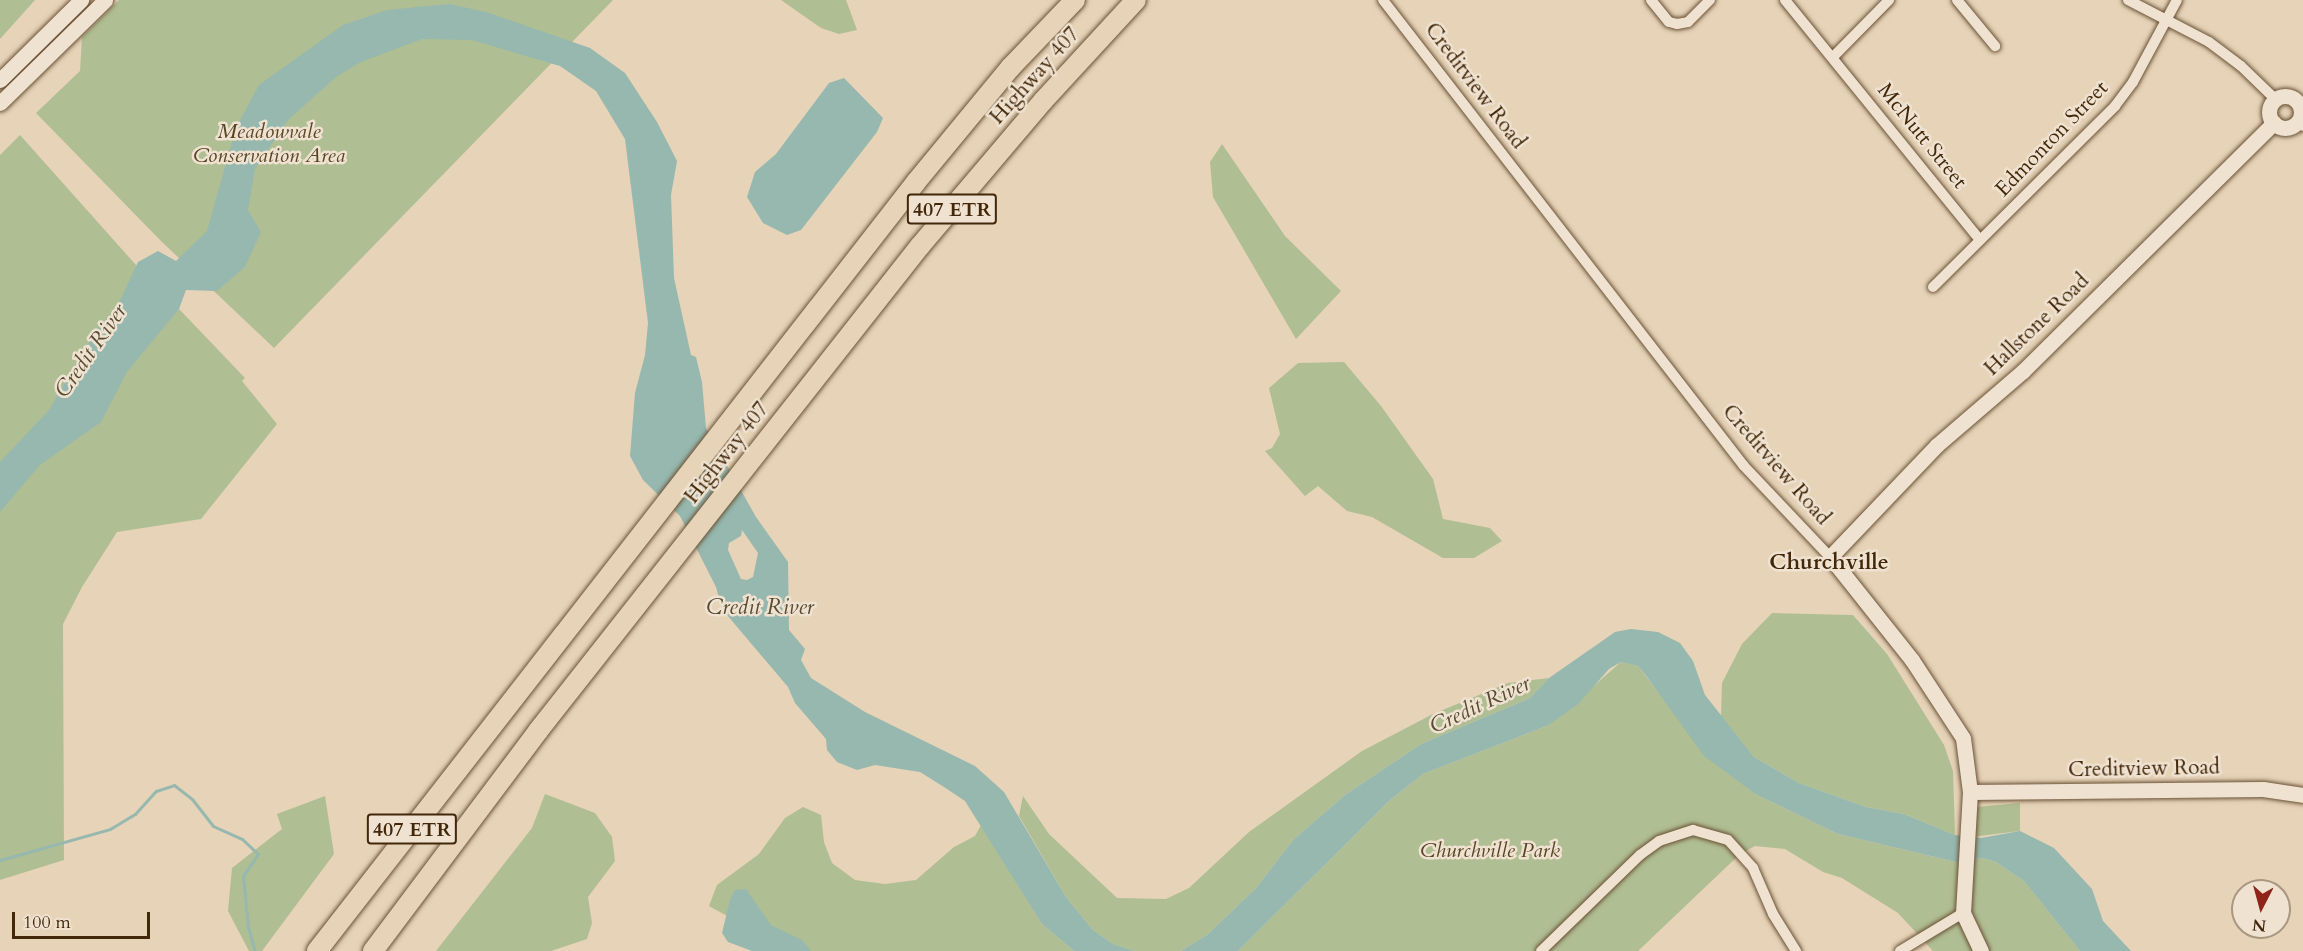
<!DOCTYPE html>
<style>
body{margin:0}
#map{position:relative;width:2303px;height:951px;overflow:hidden;background:#e6d3b8;font-family:Cardo,serif}
div>[style]{position:absolute}
.green>*{inset:0;background:#b0be93}
.water>*{inset:0;background:#96b8af}
.stream>*{height:3px;margin:-1.5px;padding:0 1.5px;transform-origin:1.5px;border-radius:1.5px;background:#96b8af}
.roads{filter:drop-shadow(0 0 2px #6b5235) drop-shadow(0 0 2px #6b5235)}
.street>*{height:10px;margin:-5px;padding:0 5px;transform-origin:5px;border-radius:5px;background:#efe2d1}
.secondary>*{height:15px;margin:-7.5px;padding:0 7.5px;transform-origin:7.5px;border-radius:7.5px;background:#efe2d1}
.secondary>.ring{margin:-7.5px;padding:0;box-sizing:content-box;background:none;border:15px solid #efe2d1;border-radius:50%}
.highway>*{height:20px;margin:-10px;padding:0 10px;transform-origin:10px;border-radius:10px;background:#e6d3b8}
span{translate:-50% -50%;white-space:nowrap;text-align:center;line-height:1.15;-webkit-text-stroke:5px #efe2d1;paint-order:stroke}
.shield-label span{padding:2px 4px;background:#efe2d1;border:2px solid;border-radius:4px;-webkit-text-stroke-width:0}
.shield-label{font-size:20px;color:#422709;font-weight:700}
.street-label{font-size:21px;color:#422709}
.park-label{font-size:21px;color:#584525;font-style:italic}
.water-label{font-size:22px;color:#574b32;font-style:italic}
.neighbourhood-label{font-size:22px;color:#422709;font-weight:700}
.north{position:absolute;left:2231px;top:879px;width:60px;height:60px;box-sizing:border-box;background:#efe2d1;border:2px solid #aa9781;border-radius:50%;rotate:186deg;font-size:16px;font-weight:700;line-height:24px;text-align:center;color:#422709}
.north::after{content:'';display:block;margin:auto;width:21px;height:27px;background:#8f2418;clip-path:polygon(50% 0,100% 100%,50% 72%,0 100%)}
.scale{position:absolute;left:12px;top:912px;width:138px;height:27px;box-sizing:border-box;border:3px solid #422709;border-top:0;padding-left:8px;font-size:18px;line-height:21px;white-space:nowrap;color:#422709;-webkit-text-stroke:4px #efe2d1;paint-order:stroke}
</style>
<div id="map">
<div class="green">
<i style="clip-path:polygon(0 0,35px 0,0 39px)"></i>
<i style="clip-path:polygon(119px 0,613px 0,274px 348px,161px 241px,36px 113px,80px 71px,82px 37px)"></i>
<i style="clip-path:polygon(781px 0,846px 0,857px 30px,839px 34px,821px 28px)"></i>
<i style="clip-path:polygon(20px 135px,177px 311px,179px 309px,245px 378px,242px 381px,277px 424px,201px 519px,117px 532px,82px 587px,63px 624px,64px 860px,0 880px,0 155px)"></i>
<i style="clip-path:polygon(1222px 144px,1285px 236px,1341px 291px,1296px 339px,1213px 197px,1210px 162px)"></i>
<i style="clip-path:polygon(1344px 362px,1381px 406px,1433px 479px,1443px 519px,1490px 528px,1502px 541px,1474px 558px,1443px 558px,1372px 517px,1347px 511px,1318px 486px,1305px 496px,1265px 451px,1272px 448px,1280px 434px,1269px 388px,1298px 363px)"></i>
<i style="clip-path:polygon(1772px 613px,1853px 615px,1887px 654px,1944px 745px,1953px 771px,1955px 835px,1904px 814px,1866px 807px,1799px 783px,1754px 757px,1721px 716px,1722px 683px,1742px 644px)"></i>
<i style="clip-path:polygon(1621px 662px,1638px 666px,1672px 710px,1757px 795px,1838px 834px,1956px 862px,1982px 858px,1996px 862px,2024px 881px,2080px 951px,1933px 951px,1898px 913px,1842px 878px,1823px 872px,1785px 849px,1755px 846px,1740px 854px,1638px 951px,1238px 951px,1390px 800px,1423px 774px,1549px 725px)"></i>
<i style="clip-path:polygon(1549px 678px,1530px 698px,1421px 744px,1345px 795px,1293px 840px,1256px 888px,1208px 934px,1181px 951px,1135px 951px,1113px 944px,1093px 930px,1066px 897px,1019px 816px,1023px 796px,1049px 834px,1117px 898px,1166px 899px,1189px 888px,1249px 832px,1362px 751px,1433px 714px,1508px 683px)"></i>
<i style="clip-path:polygon(545px 794px,595px 813px,612px 837px,615px 861px,588px 897px,592px 923px,587px 939px,551px 951px,436px 951px,532px 828px)"></i>
<i style="clip-path:polygon(325px 796px,334px 854px,262px 951px,249px 951px,228px 911px,232px 868px,282px 829px,277px 814px)"></i>
<i style="clip-path:polygon(2020px 803px,2020px 831px,1971px 837px,1976px 807px)"></i>
<i style="clip-path:polygon(803px 807px,821px 815px,824px 842px,832px 863px,855px 880px,885px 884px,916px 880px,954px 847px,975px 836px,981px 825px,1042px 924px,1074px 951px,791px 951px,709px 906px,717px 885px,759px 854px,785px 818px)"></i>
</div>
<div class="water">
<i style="clip-path:polygon(evenodd,449px 4px,486px 12px,590px 48px,625px 73px,657px 122px,677px 161px,671px 195px,674px 278px,691px 355px,696px 357px,702px 382px,706px 428px,756px 517px,788px 562px,789px 630px,805px 649px,801px 660px,811px 678px,865px 712px,975px 766px,1004px 792px,1066px 897px,1093px 930px,1113px 944px,1135px 951px,1074px 951px,1042px 924px,965px 801px,944px 787px,920px 772px,875px 765px,857px 770px,837px 762px,827px 750px,826px 739px,795px 703px,788px 687px,722px 609px,716px 587px,680px 516px,643px 480px,630px 456px,635px 393px,645px 355px,648px 323px,625px 139px,596px 91px,560px 66px,472px 40px,422px 39px,361px 62px,336px 77px,288px 120px,255px 169px,248px 210px,261px 232px,245px 267px,217px 291px,186px 290px,179px 309px,127px 372px,101px 422px,40px 465px,0 512px,0 462px,49px 410px,98px 327px,115px 311px,138px 262px,158px 251px,176px 261px,207px 231px,236px 128px,259px 85px,343px 25px,387px 10px,449px 4px,742px 530px,758px 553px,753px 577px,747px 580px,741px 579px,728px 550px,729px 543px,741px 536px,742px 530px)"></i>
<i style="clip-path:polygon(844px 78px,883px 118px,877px 132px,801px 230px,787px 235px,763px 223px,747px 197px,755px 172px,776px 154px,829px 83px)"></i>
<i style="clip-path:polygon(1631px 629px,1658px 632px,1680px 643px,1693px 661px,1705px 695px,1754px 757px,1799px 783px,1866px 807px,1904px 814px,1955px 835px,1981px 838px,2020px 831px,2054px 848px,2092px 889px,2103px 921px,2131px 951px,2080px 951px,2024px 881px,1996px 862px,1982px 858px,1956px 862px,1838px 834px,1757px 795px,1704px 756px,1647px 677px,1638px 666px,1621px 662px,1609px 669px,1578px 704px,1549px 725px,1423px 774px,1390px 800px,1238px 951px,1181px 951px,1208px 934px,1256px 888px,1293px 840px,1345px 795px,1421px 744px,1530px 698px,1549px 678px,1615px 632px)"></i>
<i style="clip-path:polygon(746px 889px,771px 925px,802px 940px,811px 951px,752px 951px,728px 942px,722px 933px,730px 900px,735px 890px)"></i>
</div>
<div class="stream">
<i style="left:0;top:860px;width:114px;rotate:-15.7deg"></i>
<i style="left:110px;top:829px;width:29px;rotate:-31deg"></i>
<i style="left:135px;top:814px;width:31px;rotate:-48deg"></i>
<i style="left:156px;top:791px;width:19px;rotate:-18deg"></i>
<i style="left:174px;top:785px;width:23px;rotate:38deg"></i>
<i style="left:192px;top:799px;width:34px;rotate:52deg"></i>
<i style="left:213px;top:826px;width:32px;rotate:24deg"></i>
<i style="left:242px;top:839px;width:22px;rotate:43deg"></i>
<i style="left:258px;top:854px;width:27px;rotate:124deg"></i>
<i style="left:243px;top:876px;width:51px;rotate:84.4deg"></i>
<i style="left:248px;top:927px;width:25px;rotate:74deg"></i>
</div>
<div class="roads">
<div class="street">
<i style="left:1383px;top:0;width:589px;rotate:52.24deg"></i>
<i style="left:1744px;top:466px;width:125px;rotate:46.6deg"></i>
<i style="left:1651px;top:0;width:28px;rotate:51deg"></i>
<i style="left:1669px;top:22px;width:8px;rotate:14deg"></i>
<i style="left:1677px;top:24px;width:11px;rotate:-10deg"></i>
<i style="left:1688px;top:22px;width:31px;rotate:-45deg"></i>
<i style="left:1785px;top:0;width:309px;rotate:50.9deg"></i>
<i style="left:1957px;top:0;width:60px;rotate:50.4deg"></i>
<i style="left:2128px;top:0;width:91px;rotate:27.4deg"></i>
<i style="left:2209px;top:42px;width:40px;rotate:37deg"></i>
<i style="left:2241px;top:66px;width:47px;rotate:44.1deg"></i>
<i style="left:1833px;top:57px;width:80px;rotate:-45.5deg"></i>
<i style="left:2298px;top:122px;width:6px;rotate:39deg"></i>
<i style="left:1933px;top:287px;width:257px;rotate:-44.8deg"></i>
<i style="left:2115px;top:106px;width:30px;rotate:-53deg"></i>
<i style="left:2133px;top:82px;width:93px;rotate:-61.8deg"></i>
<i style="left:1541px;top:951px;width:138px;rotate:-44.1deg"></i>
<i style="left:1640px;top:855px;width:24px;rotate:-36deg"></i>
<i style="left:1659px;top:841px;width:36px;rotate:-18deg"></i>
<i style="left:1693px;top:830px;width:36px;rotate:16deg"></i>
<i style="left:1728px;top:840px;width:38px;rotate:48deg"></i>
<i style="left:1753px;top:868px;width:50px;rotate:66.5deg"></i>
<i style="left:1773px;top:914px;width:44px;rotate:58.1deg"></i>
<i style="left:1900px;top:951px;width:74px;rotate:-31.1deg"></i>
</div>
<div class="secondary">
<i style="left:0;top:80px;width:114px;rotate:-44.6deg"></i>
<i class="ring" style="left:2269px;top:96px;width:17px;height:17px"></i>
<i style="left:0;top:103px;width:147px;rotate:-44.4deg"></i>
<i style="left:1970px;top:792px;width:293px;rotate:-0.6deg"></i>
<i style="left:2263px;top:789px;width:40px;rotate:8.5deg"></i>
<i style="left:1981px;top:951px;width:42px;rotate:-115.3deg"></i>
<i style="left:1963px;top:913px;width:121px;rotate:-86.7deg"></i>
<i style="left:1970px;top:792px;width:54px;rotate:-97.4deg"></i>
<i style="left:1963px;top:738px;width:93px;rotate:-123.2deg"></i>
<i style="left:1912px;top:660px;width:132px;rotate:-128.5deg"></i>
<i style="left:1830px;top:557px;width:155px;rotate:-46.3deg"></i>
<i style="left:1937px;top:445px;width:113px;rotate:-40.7deg"></i>
<i style="left:2023px;top:371px;width:353px;rotate:-44.7deg"></i>
</div>
<div class="highway">
<i style="left:317px;top:951px;width:975px;rotate:-52.08deg"></i>
<i style="left:916px;top:182px;width:148px;rotate:-50.5deg"></i>
<i style="left:1010px;top:68px;width:94px;rotate:-46.3deg"></i>
<i style="left:373px;top:951px;width:275px;rotate:-53.1deg"></i>
<i style="left:538px;top:731px;width:617px;rotate:-51.78deg"></i>
<i style="left:920px;top:246px;width:190px;rotate:-49.7deg"></i>
<i style="left:1043px;top:101px;width:137px;rotate:-47.4deg"></i>
</div>
</div>
<div class="shield-label">
<span style="left:952px;top:209px">407 ETR</span>
<span style="left:412px;top:829px">407 ETR</span>
</div>
<div class="street-label">
<span style="left:1035px;top:76px;rotate:-48deg">Highway 407</span>
<span style="left:1475px;top:86px;rotate:53deg">Creditview Road</span>
<span style="left:1922px;top:136px;rotate:51deg">McNutt Street</span>
<span style="left:2052px;top:139px;rotate:-46deg">Edmonton Street</span>
<span style="left:2037px;top:325px;rotate:-44deg">Hallstone Road</span>
<span style="left:727px;top:453px;rotate:-52deg">Highway 407</span>
<span style="left:1776px;top:465px;rotate:49deg">Creditview Road</span>
<span style="left:2144px;top:769px;rotate:-1deg">Creditview Road</span>
</div>
<div class="park-label">
<span style="left:269px;top:144px">Meadowvale<br>Conservation Area</span>
<span style="left:1490px;top:851px">Churchville Park</span>
</div>
<div class="water-label">
<span style="left:91px;top:351px;rotate:-55deg">Credit River</span>
<span style="left:760px;top:608px">Credit River</span>
<span style="left:1480px;top:705px;rotate:-25deg">Credit River</span>
</div>
<div class="neighbourhood-label">
<span style="left:1829px;top:563px">Churchville</span>
</div>
<div class="north">N</div>
<div class="scale">100 m</div>
</div>
